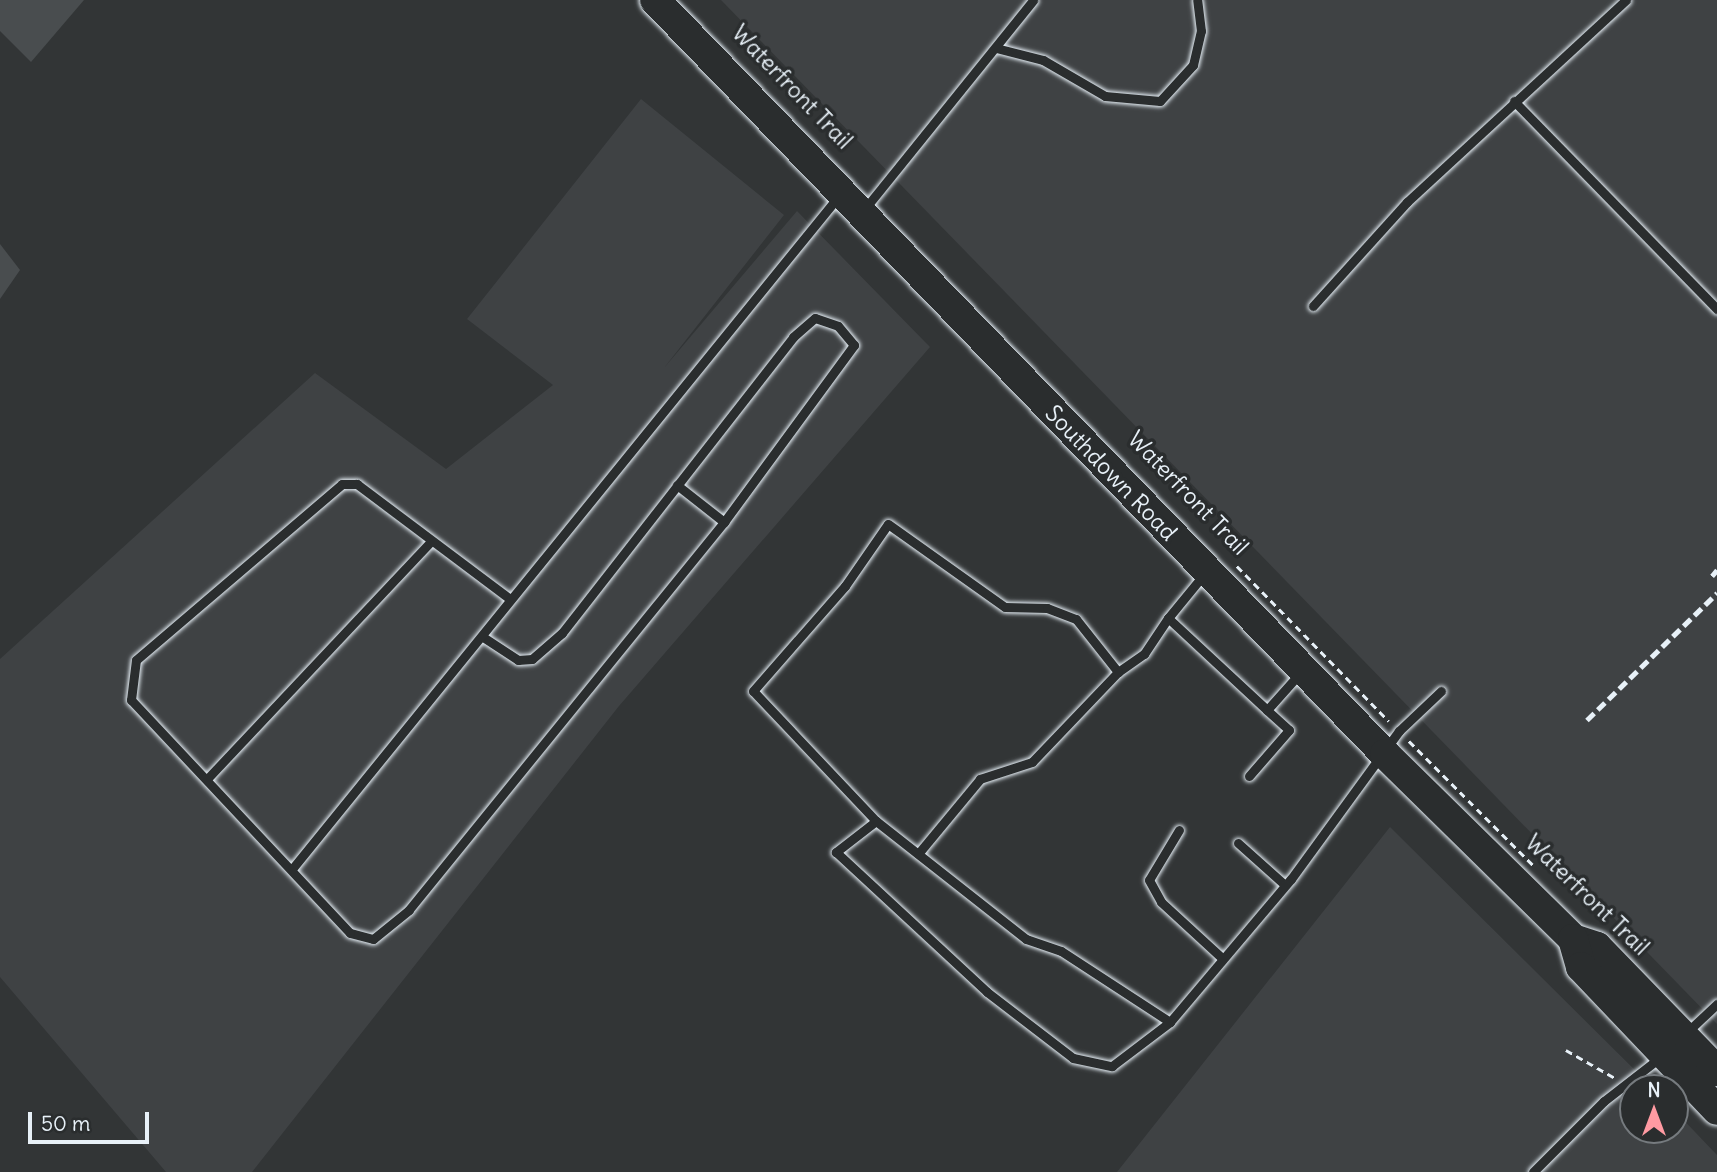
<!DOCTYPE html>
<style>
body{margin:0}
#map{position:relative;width:1717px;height:1172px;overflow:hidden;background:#323536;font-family:Delius,sans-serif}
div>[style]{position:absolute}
.built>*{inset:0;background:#3f4244}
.green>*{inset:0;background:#494d4f}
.path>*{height:2.5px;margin-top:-1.25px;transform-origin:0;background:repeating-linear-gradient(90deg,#e8f1f8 0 7px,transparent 0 12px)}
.roads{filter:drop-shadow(0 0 2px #e8f1f8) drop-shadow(0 0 2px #e8f1f8)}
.service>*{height:9px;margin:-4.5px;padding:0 4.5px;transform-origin:4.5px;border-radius:4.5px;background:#2a2d2e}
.primary>*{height:30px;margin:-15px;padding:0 15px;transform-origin:15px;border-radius:15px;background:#2a2d2e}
.rail>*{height:5px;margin-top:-2.5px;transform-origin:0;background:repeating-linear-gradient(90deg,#e8f1f8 0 10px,transparent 0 15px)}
span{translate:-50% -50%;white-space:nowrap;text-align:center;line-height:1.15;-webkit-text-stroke:7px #2a2d2e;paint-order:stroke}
.street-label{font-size:23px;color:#e8f1f8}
.north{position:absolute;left:1619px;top:1074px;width:70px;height:70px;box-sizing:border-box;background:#2a2d2e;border:2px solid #767b7f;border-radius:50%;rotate:0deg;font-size:19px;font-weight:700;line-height:28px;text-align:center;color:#e8f1f8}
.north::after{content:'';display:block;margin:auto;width:24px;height:32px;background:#ff9aa2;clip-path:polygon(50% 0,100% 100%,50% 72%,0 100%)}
.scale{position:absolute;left:28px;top:1112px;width:121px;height:32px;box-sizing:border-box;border:4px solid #e8f1f8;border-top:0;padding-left:9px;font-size:21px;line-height:24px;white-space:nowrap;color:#e8f1f8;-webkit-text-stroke:5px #2a2d2e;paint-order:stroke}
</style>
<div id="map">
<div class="built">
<i style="clip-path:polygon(721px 0,1717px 0,1717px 1024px)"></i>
<i style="clip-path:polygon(641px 99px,784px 215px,664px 368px,797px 211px,930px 347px,619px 706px,252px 1172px,166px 1172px,0 977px,0 659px,315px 373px,446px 469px,553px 385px,467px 319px)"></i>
<i style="clip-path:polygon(1390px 827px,1653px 1088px,1633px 1088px,1633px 1130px,1675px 1130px,1675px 1111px,1717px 1155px,1717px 1172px,1117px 1172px)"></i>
</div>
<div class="green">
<i style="clip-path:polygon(0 0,84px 0,31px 62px,0 31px)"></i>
<i style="clip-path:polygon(0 244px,20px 270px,0 299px)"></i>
</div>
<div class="path">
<i style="left:1237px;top:566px;width:217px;rotate:45.6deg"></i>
<i style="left:1409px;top:741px;width:175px;rotate:45deg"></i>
<i style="left:1566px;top:1050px;width:56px;rotate:29.7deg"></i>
</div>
<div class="roads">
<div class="service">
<i style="left:996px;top:48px;width:49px;rotate:14.3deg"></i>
<i style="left:1043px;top:60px;width:72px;rotate:30.1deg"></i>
<i style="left:1105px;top:96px;width:55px;rotate:5.2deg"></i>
<i style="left:1160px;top:101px;width:49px;rotate:-47.5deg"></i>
<i style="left:1193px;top:65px;width:35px;rotate:-77deg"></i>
<i style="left:1201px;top:31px;width:31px;rotate:-97deg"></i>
<i style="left:1514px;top:101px;width:291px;rotate:45.7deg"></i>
<i style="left:863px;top:211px;width:271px;rotate:-51.1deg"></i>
<i style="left:1313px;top:306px;width:140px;rotate:-47.9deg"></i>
<i style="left:1407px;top:202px;width:298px;rotate:-42.7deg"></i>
<i style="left:677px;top:485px;width:60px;rotate:38.2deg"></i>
<i style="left:1205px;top:573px;width:58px;rotate:129.4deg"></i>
<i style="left:1168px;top:618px;width:135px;rotate:42.9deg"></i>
<i style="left:1267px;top:710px;width:51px;rotate:-48.2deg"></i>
<i style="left:483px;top:637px;width:42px;rotate:33.3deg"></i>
<i style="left:518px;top:660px;width:14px;rotate:-4deg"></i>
<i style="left:532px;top:659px;width:40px;rotate:-41deg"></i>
<i style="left:562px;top:633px;width:375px;rotate:-52deg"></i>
<i style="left:793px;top:337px;width:29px;rotate:-41deg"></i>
<i style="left:815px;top:318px;width:24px;rotate:19deg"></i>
<i style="left:838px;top:326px;width:25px;rotate:50deg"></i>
<i style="left:854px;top:345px;width:220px;rotate:126.3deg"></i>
<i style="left:724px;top:522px;width:500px;rotate:129.1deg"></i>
<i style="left:409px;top:910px;width:46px;rotate:141.1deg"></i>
<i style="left:373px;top:939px;width:24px;rotate:-165deg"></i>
<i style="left:350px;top:933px;width:320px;rotate:-133.2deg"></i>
<i style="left:131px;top:700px;width:40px;rotate:-82.9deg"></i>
<i style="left:136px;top:660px;width:271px;rotate:-40.5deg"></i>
<i style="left:342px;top:484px;width:15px"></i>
<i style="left:357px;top:484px;width:190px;rotate:36.9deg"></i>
<i style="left:1118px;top:672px;width:32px;rotate:-35deg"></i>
<i style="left:1144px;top:654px;width:43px;rotate:-56.3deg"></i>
<i style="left:1249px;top:776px;width:61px;rotate:-49deg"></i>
<i style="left:1289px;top:730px;width:30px;rotate:-138deg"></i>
<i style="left:207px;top:779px;width:327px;rotate:-46.7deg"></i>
<i style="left:877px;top:822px;width:180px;rotate:-133.4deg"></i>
<i style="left:753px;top:691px;width:140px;rotate:-48.8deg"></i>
<i style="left:845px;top:586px;width:75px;rotate:-55.3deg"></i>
<i style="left:888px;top:524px;width:143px;rotate:35.4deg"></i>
<i style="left:1005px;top:607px;width:42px;rotate:1.4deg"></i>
<i style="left:1047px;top:608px;width:31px;rotate:21deg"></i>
<i style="left:1076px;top:619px;width:68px;rotate:51.6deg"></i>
<i style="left:1118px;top:672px;width:124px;rotate:133.7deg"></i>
<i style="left:1032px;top:762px;width:55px;rotate:161.9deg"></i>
<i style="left:980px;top:779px;width:97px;rotate:129.6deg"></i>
<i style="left:1179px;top:830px;width:58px;rotate:121deg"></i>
<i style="left:1149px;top:880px;width:25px;rotate:61deg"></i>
<i style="left:1161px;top:902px;width:83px;rotate:42.6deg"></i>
<i style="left:1238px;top:843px;width:63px;rotate:41.8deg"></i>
<i style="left:292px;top:869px;width:866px;rotate:-50.91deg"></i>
<i style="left:1170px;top:1022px;width:130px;rotate:-146.9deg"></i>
<i style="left:1061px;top:951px;width:37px;rotate:-161deg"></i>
<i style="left:1026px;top:939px;width:191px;rotate:-141.8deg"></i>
<i style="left:876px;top:821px;width:51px;rotate:142.2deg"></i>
<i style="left:836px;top:852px;width:206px;rotate:42.8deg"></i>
<i style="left:987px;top:992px;width:108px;rotate:37.5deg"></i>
<i style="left:1073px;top:1058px;width:40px;rotate:12deg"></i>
<i style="left:1112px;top:1066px;width:73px;rotate:-37.2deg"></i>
<i style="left:1170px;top:1022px;width:187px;rotate:-49.8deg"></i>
<i style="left:1291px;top:879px;width:183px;rotate:-53.9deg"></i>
<i style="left:1399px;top:731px;width:58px;rotate:-43.6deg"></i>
<i style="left:1685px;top:1034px;width:44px;rotate:-43.2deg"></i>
<i style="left:1533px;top:1172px;width:100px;rotate:-45deg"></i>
<i style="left:1604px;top:1101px;width:73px;rotate:-37.8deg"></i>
</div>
<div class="primary">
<i style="left:655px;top:0;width:1049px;rotate:45.93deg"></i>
<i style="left:1385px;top:754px;width:264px;rotate:44.5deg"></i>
<i style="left:1573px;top:939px;width:25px;rotate:18deg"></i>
<i style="left:1597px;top:947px;width:173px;rotate:45.9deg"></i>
<i style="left:1573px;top:939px;width:29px;rotate:74deg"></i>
<i style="left:1581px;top:967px;width:197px;rotate:46.4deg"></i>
</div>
</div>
<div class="rail">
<i style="left:1712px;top:576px;width:8px;rotate:-50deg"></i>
<i style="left:1587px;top:720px;width:182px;rotate:-44.3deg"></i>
</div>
<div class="street-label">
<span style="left:792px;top:87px;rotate:46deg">Waterfront Trail</span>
<span style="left:1111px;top:473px;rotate:46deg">Southdown Road</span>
<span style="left:1188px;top:493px;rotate:46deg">Waterfront Trail</span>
<span style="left:1587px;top:895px;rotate:44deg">Waterfront Trail</span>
</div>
<div class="north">N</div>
<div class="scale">50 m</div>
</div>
